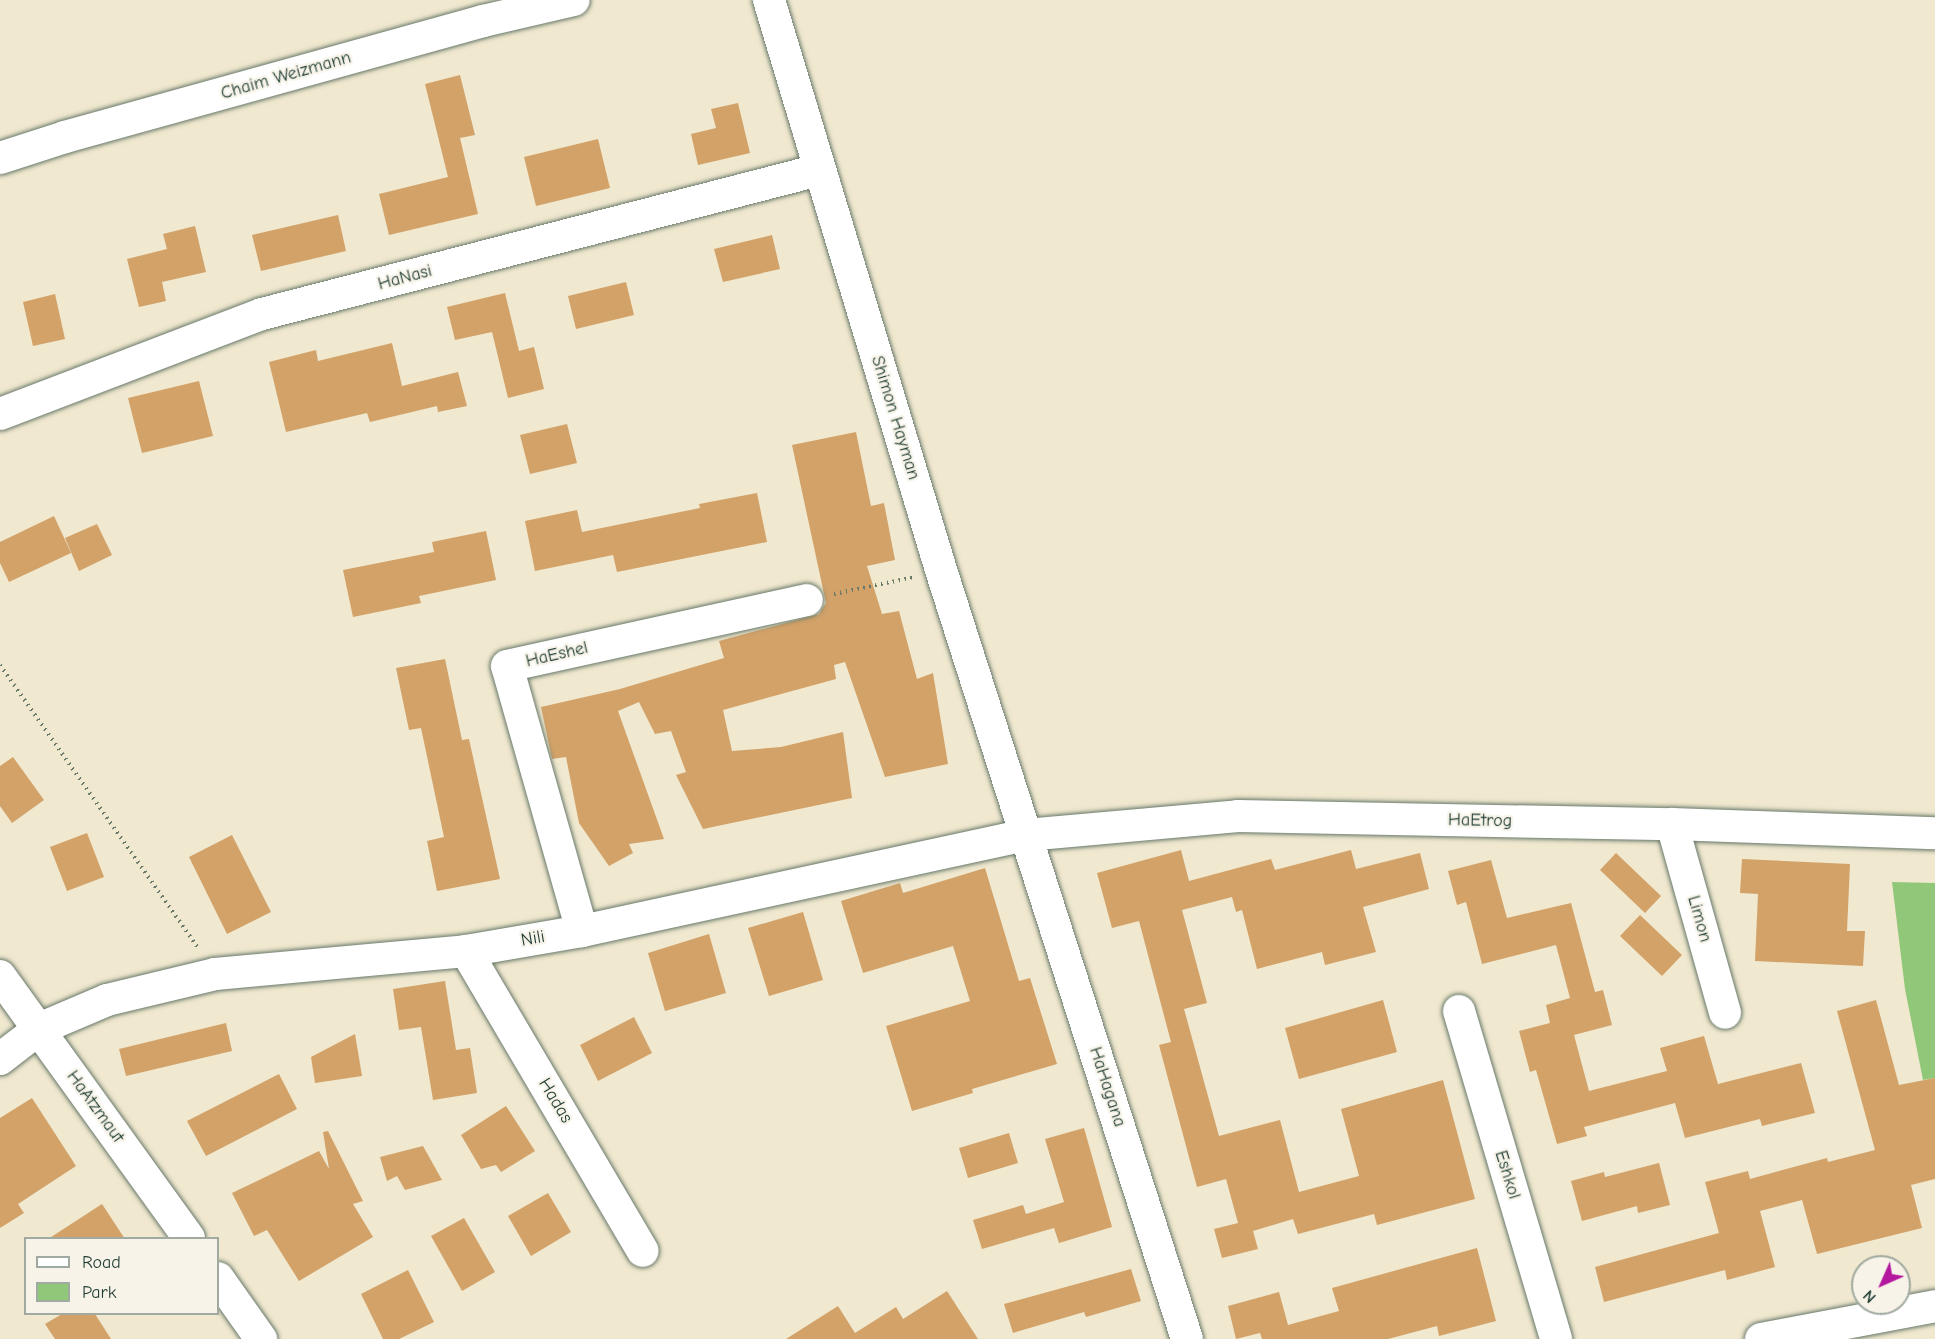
<!DOCTYPE html>
<style>
body{margin:0}
#map{position:relative;width:1935px;height:1339px;overflow:hidden;background:#f0e8cf;font-family:"Comic Neue",sans-serif}
div>[style]{position:absolute}
.green>*{inset:0;background:#91c779}
.building>*{inset:0;background:#d2a269}
.path>*{height:4px;margin-top:-2px;transform-origin:0;background:repeating-linear-gradient(90deg,#68796a 0 1.5px,transparent 0 6px)}
.roads{filter:drop-shadow(0 0 2px #68796a) drop-shadow(0 0 2px #68796a)}
.minor>*{height:32px;margin:-16px;padding:0 16px;transform-origin:16px;border-radius:16px;background:#fff}
span{translate:-50% -50%;white-space:nowrap;text-align:center;line-height:1.15;-webkit-text-stroke:4.5px #f7f3e8;paint-order:stroke}
.street-label{font-size:18px;color:#1f3d34}
.legend{position:absolute;left:24px;top:1237px;width:195px;height:78px;box-sizing:border-box;background:#f7f3e8;border:2px solid #a1aaa0;margin:0;padding:8px 10px;list-style:none;font-size:18px;color:#1f3d34}
.legend li{display:flex;align-items:center;gap:12px;height:30px}
.legend b{width:30px;border:2px solid #a1aaa0}
.north{position:absolute;left:1851px;top:1255px;width:60px;height:60px;box-sizing:border-box;background:#f7f3e8;border:2px solid #a1aaa0;border-radius:50%;rotate:225deg;font-size:16px;font-weight:700;line-height:24px;text-align:center;color:#1f3d34}
.north::after{content:'';display:block;margin:auto;width:21px;height:27px;background:#b5179e;clip-path:polygon(50% 0,100% 100%,50% 72%,0 100%)}
</style>
<div id="map">
<div class="green">
<i style="clip-path:polygon(1892px 882px,1935px 883px,1935px 1078px,1923px 1080px,1905px 989px)"></i>
</div>
<div class="building">
<i style="clip-path:polygon(460px 75px,475px 135px,460px 138px,478px 214px,389px 235px,379px 194px,448px 177px,425px 84px)"></i>
<i style="clip-path:polygon(738px 103px,750px 153px,698px 165px,691px 134px,716px 128px,711px 109px)"></i>
<i style="clip-path:polygon(598px 139px,610px 188px,536px 206px,524px 157px)"></i>
<i style="clip-path:polygon(338px 215px,346px 251px,261px 271px,252px 235px)"></i>
<i style="clip-path:polygon(195px 226px,206px 272px,162px 282px,166px 301px,139px 307px,127px 259px,167px 249px,163px 234px)"></i>
<i style="clip-path:polygon(772px 235px,780px 269px,723px 282px,714px 249px)"></i>
<i style="clip-path:polygon(626px 282px,634px 315px,576px 329px,568px 296px)"></i>
<i style="clip-path:polygon(505px 293px,519px 351px,534px 347px,544px 389px,508px 398px,492px 332px,455px 340px,447px 307px)"></i>
<i style="clip-path:polygon(55px 294px,65px 339px,33px 346px,23px 302px)"></i>
<i style="clip-path:polygon(392px 343px,402px 386px,458px 372px,467px 406px,438px 412px,437px 406px,370px 422px,367px 413px,286px 432px,269px 362px,316px 350px,318px 361px)"></i>
<i style="clip-path:polygon(199px 381px,213px 436px,142px 453px,128px 398px)"></i>
<i style="clip-path:polygon(567px 424px,577px 463px,530px 474px,520px 435px)"></i>
<i style="clip-path:polygon(856px 432px,871px 506px,884px 503px,895px 560px,867px 566px,882px 614px,899px 611px,917px 679px,933px 673px,948px 764px,885px 777px,845px 662px,834px 665px,836px 679px,723px 710px,732px 751px,781px 747px,843px 732px,852px 798px,703px 829px,676px 775px,686px 772px,671px 731px,655px 734px,639px 702px,618px 711px,664px 839px,629px 844px,633px 853px,609px 866px,579px 823px,566px 757px,552px 759px,541px 707px,620px 689px,724px 658px,719px 641px,819px 614px,826px 603px,792px 445px)"></i>
<i style="clip-path:polygon(757px 493px,767px 542px,617px 572px,613px 555px,535px 571px,525px 521px,577px 510px,582px 532px,700px 508px,699px 504px)"></i>
<i style="clip-path:polygon(54px 516px,71px 553px,9px 582px,0 563px,0 542px)"></i>
<i style="clip-path:polygon(97px 524px,112px 555px,79px 571px,65px 538px)"></i>
<i style="clip-path:polygon(486px 531px,496px 580px,419px 596px,421px 603px,353px 617px,343px 570px,434px 552px,432px 542px)"></i>
<i style="clip-path:polygon(445px 659px,462px 740px,469px 739px,500px 879px,437px 891px,427px 841px,444px 837px,421px 728px,409px 730px,396px 668px)"></i>
<i style="clip-path:polygon(13px 757px,44px 800px,12px 823px,0 806px,0 766px)"></i>
<i style="clip-path:polygon(87px 833px,104px 877px,67px 891px,50px 847px)"></i>
<i style="clip-path:polygon(232px 835px,271px 912px,227px 934px,189px 857px)"></i>
<i style="clip-path:polygon(1181px 850px,1189px 881px,1271px 859px,1275px 870px,1351px 850px,1356px 869px,1420px 853px,1429px 889px,1363px 907px,1376px 952px,1325px 965px,1322px 952px,1257px 969px,1242px 910px,1236px 912px,1232px 897px,1182px 910px,1207px 1003px,1184px 1009px,1219px 1136px,1280px 1120px,1299px 1192px,1359px 1176px,1341px 1109px,1443px 1080px,1475px 1199px,1377px 1225px,1374px 1214px,1298px 1234px,1293px 1219px,1253px 1231px,1258px 1249px,1222px 1258px,1214px 1229px,1238px 1223px,1226px 1179px,1197px 1187px,1159px 1045px,1171px 1042px,1139px 921px,1112px 928px,1097px 873px)"></i>
<i style="clip-path:polygon(1616px 853px,1661px 896px,1645px 913px,1600px 870px)"></i>
<i style="clip-path:polygon(1742px 859px,1850px 864px,1847px 931px,1865px 931px,1863px 966px,1755px 961px,1758px 894px,1740px 893px)"></i>
<i style="clip-path:polygon(1491px 860px,1507px 918px,1571px 903px,1595px 992px,1603px 990px,1612px 1025px,1574px 1035px,1589px 1091px,1667px 1071px,1660px 1048px,1704px 1036px,1718px 1084px,1801px 1063px,1815px 1113px,1762px 1126px,1760px 1119px,1685px 1138px,1675px 1103px,1584px 1127px,1587px 1136px,1557px 1144px,1536px 1070px,1530px 1072px,1519px 1031px,1550px 1023px,1546px 1005px,1570px 998px,1556px 945px,1482px 964px,1466px 902px,1457px 905px,1448px 871px)"></i>
<i style="clip-path:polygon(985px 868px,1019px 981px,1030px 978px,1057px 1064px,972px 1089px,973px 1093px,912px 1111px,886px 1026px,970px 1001px,953px 946px,863px 973px,841px 901px,900px 883px,903px 893px)"></i>
<i style="clip-path:polygon(803px 912px,823px 980px,769px 996px,748px 928px)"></i>
<i style="clip-path:polygon(1640px 915px,1682px 955px,1662px 976px,1620px 936px)"></i>
<i style="clip-path:polygon(709px 934px,726px 993px,665px 1011px,648px 953px)"></i>
<i style="clip-path:polygon(445px 981px,456px 1050px,470px 1048px,477px 1093px,433px 1100px,421px 1027px,399px 1030px,393px 989px)"></i>
<i style="clip-path:polygon(1383px 1000px,1397px 1052px,1299px 1079px,1285px 1028px)"></i>
<i style="clip-path:polygon(1876px 1000px,1899px 1085px,1935px 1078px,1935px 1179px,1911px 1185px,1922px 1228px,1817px 1254px,1802px 1200px,1760px 1211px,1775px 1267px,1727px 1280px,1725px 1270px,1604px 1302px,1595px 1267px,1719px 1233px,1705px 1182px,1748px 1171px,1750px 1179px,1827px 1158px,1828px 1162px,1875px 1150px,1837px 1011px)"></i>
<i style="clip-path:polygon(634px 1017px,652px 1053px,598px 1081px,580px 1045px)"></i>
<i style="clip-path:polygon(226px 1023px,232px 1051px,126px 1076px,119px 1049px)"></i>
<i style="clip-path:polygon(355px 1034px,362px 1076px,315px 1083px,311px 1057px)"></i>
<i style="clip-path:polygon(279px 1074px,297px 1109px,206px 1156px,187px 1121px)"></i>
<i style="clip-path:polygon(32px 1098px,76px 1166px,18px 1204px,24px 1213px,0 1228px,0 1118px)"></i>
<i style="clip-path:polygon(506px 1106px,535px 1151px,501px 1172px,496px 1165px,481px 1169px,461px 1135px)"></i>
<i style="clip-path:polygon(1084px 1128px,1112px 1227px,1059px 1243px,1054px 1228px,982px 1249px,973px 1220px,1023px 1205px,1026px 1214px,1064px 1202px,1045px 1139px)"></i>
<i style="clip-path:polygon(328px 1131px,363px 1201px,353px 1204px,373px 1237px,299px 1281px,267px 1230px,254px 1236px,232px 1193px,319px 1151px,329px 1169px,323px 1132px)"></i>
<i style="clip-path:polygon(1009px 1133px,1018px 1163px,968px 1178px,959px 1148px)"></i>
<i style="clip-path:polygon(423px 1146px,442px 1180px,405px 1190px,397px 1176px,387px 1181px,380px 1157px)"></i>
<i style="clip-path:polygon(1659px 1163px,1670px 1205px,1638px 1213px,1637px 1206px,1582px 1221px,1571px 1181px,1604px 1172px,1605px 1177px)"></i>
<i style="clip-path:polygon(548px 1193px,571px 1232px,531px 1256px,508px 1216px)"></i>
<i style="clip-path:polygon(102px 1204px,125px 1239px,48px 1239px)"></i>
<i style="clip-path:polygon(464px 1218px,495px 1272px,462px 1291px,431px 1236px)"></i>
<i style="clip-path:polygon(1477px 1248px,1496px 1321px,1439px 1336px,1437px 1326px,1388px 1339px,1262px 1339px,1260px 1333px,1236px 1339px,1228px 1306px,1279px 1292px,1288px 1325px,1339px 1311px,1332px 1288px)"></i>
<i style="clip-path:polygon(1131px 1269px,1141px 1301px,1086px 1317px,1084px 1312px,1013px 1333px,1004px 1304px)"></i>
<i style="clip-path:polygon(408px 1270px,434px 1322px,399px 1339px,383px 1339px,361px 1294px)"></i>
<i style="clip-path:polygon(947px 1291px,978px 1339px,786px 1339px,838px 1306px,855px 1333px,896px 1307px,903px 1319px)"></i>
<i style="clip-path:polygon(62px 1314px,95px 1314px,111px 1339px,55px 1339px,45px 1324px)"></i>
</div>
<div class="path">
<i style="left:834px;top:594px;width:83px;rotate:-11.9deg"></i>
<i style="left:0;top:665px;width:345px;rotate:55deg"></i>
</div>
<div class="roads">
<div class="minor">
<i style="left:769px;top:0;width:595px;rotate:73.21deg"></i>
<i style="left:941px;top:570px;width:807px;rotate:72.26deg"></i>
<i style="left:0;top:158px;width:68px;rotate:-17.9deg"></i>
<i style="left:65px;top:137px;width:434px;rotate:-15.5deg"></i>
<i style="left:483px;top:21px;width:93px;rotate:-13deg"></i>
<i style="left:0;top:414px;width:280px;rotate:-20.9deg"></i>
<i style="left:262px;top:314px;width:575px;rotate:-14.5deg"></i>
<i style="left:1672px;top:824px;width:196px;rotate:74.3deg"></i>
<i style="left:582px;top:931px;width:275px;rotate:-105.8deg"></i>
<i style="left:507px;top:666px;width:307px;rotate:-12.4deg"></i>
<i style="left:466px;top:951px;width:348px;rotate:59.5deg"></i>
<i style="left:0;top:976px;width:323px;rotate:54.2deg"></i>
<i style="left:1459px;top:1011px;width:342px;rotate:73.5deg"></i>
<i style="left:0;top:1059px;width:49px;rotate:-37.6deg"></i>
<i style="left:39px;top:1029px;width:74px;rotate:-23.1deg"></i>
<i style="left:107px;top:1000px;width:111px;rotate:-13.5deg"></i>
<i style="left:215px;top:974px;width:252px;rotate:-5.2deg"></i>
<i style="left:466px;top:951px;width:118px;rotate:-9.8deg"></i>
<i style="left:582px;top:931px;width:454px;rotate:-12.2deg"></i>
<i style="left:1026px;top:835px;width:213px;rotate:-5.1deg"></i>
<i style="left:1238px;top:816px;width:434px;rotate:1.1deg"></i>
<i style="left:1672px;top:824px;width:263px;rotate:2deg"></i>
<i style="left:218px;top:1278px;width:75px;rotate:54.8deg"></i>
<i style="left:1761px;top:1339px;width:177px;rotate:-10.7deg"></i>
</div>
</div>
<div class="street-label">
<span style="left:286px;top:76px;rotate:-16deg">Chaim Weizmann</span>
<span style="left:405px;top:278px;rotate:-15deg">HaNasi</span>
<span style="left:895px;top:418px;rotate:73deg">Shimon Hayman</span>
<span style="left:557px;top:655px;rotate:-13deg">HaEshel</span>
<span style="left:1480px;top:821px;rotate:1deg">HaEtrog</span>
<span style="left:1699px;top:919px;rotate:74deg">Limon</span>
<span style="left:533px;top:939px;rotate:-10deg">Nili</span>
<span style="left:1107px;top:1087px;rotate:72deg">HaHagana</span>
<span style="left:555px;top:1101px;rotate:59deg">Hadas</span>
<span style="left:95px;top:1107px;rotate:54deg">HaAtzmaut</span>
<span style="left:1507px;top:1175px;rotate:73deg">Eshkol</span>
</div>
<ul class="legend">
<li><b style="height:8px;background:#fff"></b>Road</li>
<li><b style="height:16px;background:#91c779"></b>Park</li>
</ul>
<div class="north">N</div>
</div>
